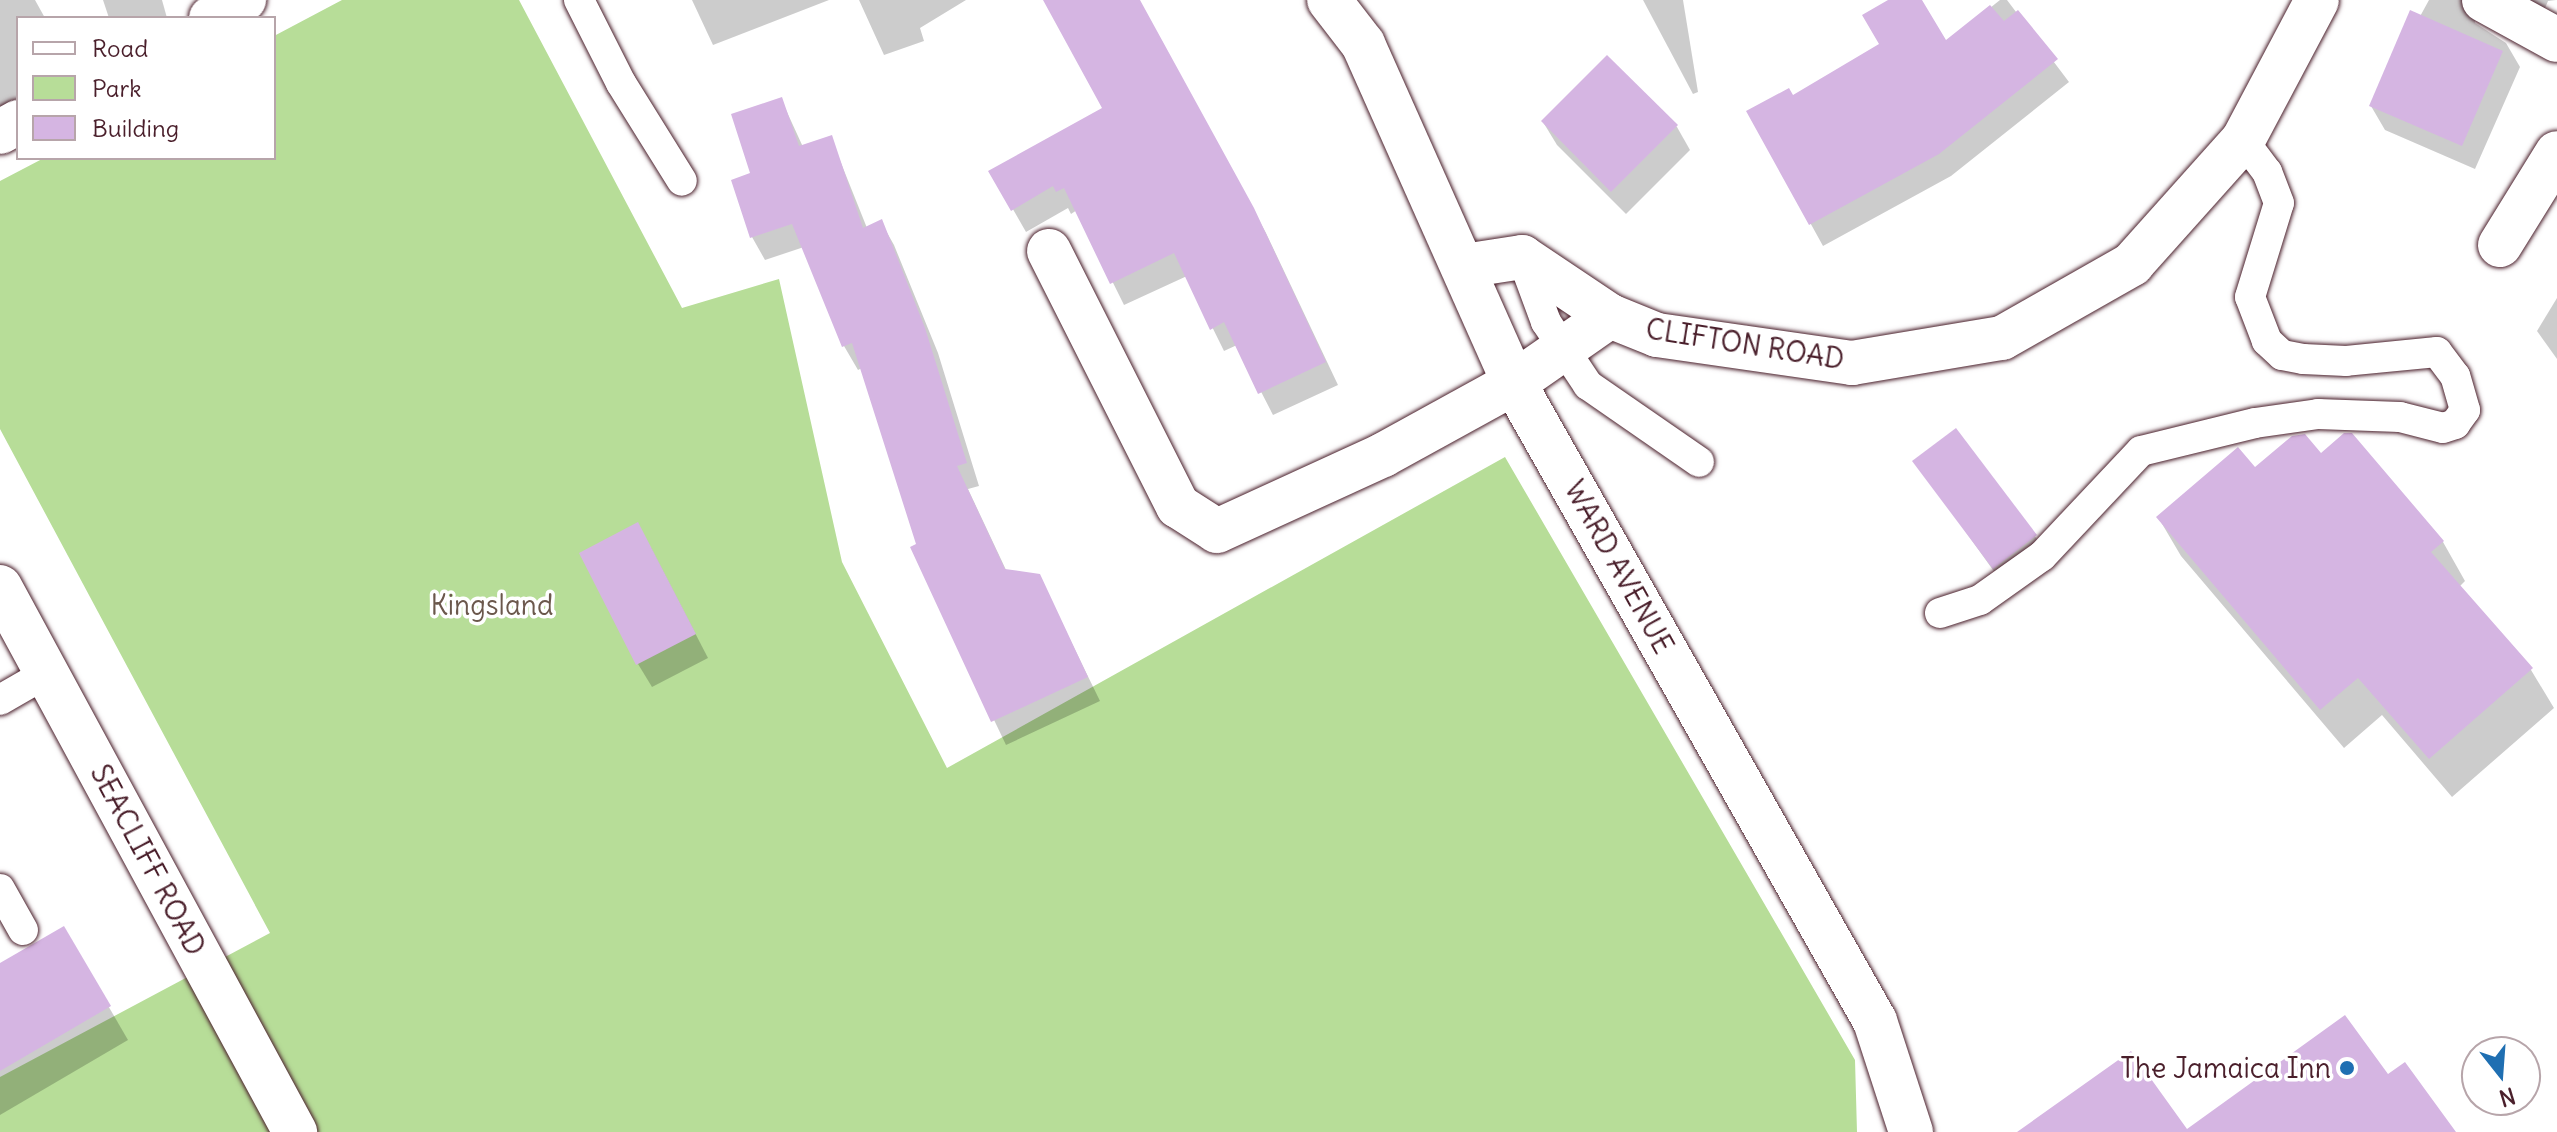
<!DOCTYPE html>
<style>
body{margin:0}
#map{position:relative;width:2557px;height:1132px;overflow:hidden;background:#fff;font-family:Delius,sans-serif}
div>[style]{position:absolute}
.green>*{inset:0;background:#b7dd98}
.shadow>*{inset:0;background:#0003}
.building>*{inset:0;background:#d5b5e2}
.roads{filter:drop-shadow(0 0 2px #4a1f2b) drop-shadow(0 0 2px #4a1f2b)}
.lane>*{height:30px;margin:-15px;padding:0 15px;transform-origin:15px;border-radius:15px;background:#fff}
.street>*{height:44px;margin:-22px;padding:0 22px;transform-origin:22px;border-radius:22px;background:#fff}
.secondary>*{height:44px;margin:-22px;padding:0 22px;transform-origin:22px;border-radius:22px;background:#fff}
.dots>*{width:22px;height:22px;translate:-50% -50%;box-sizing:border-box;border:4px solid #fff;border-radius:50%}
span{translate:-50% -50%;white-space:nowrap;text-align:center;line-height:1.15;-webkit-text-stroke:7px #fff;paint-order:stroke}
.street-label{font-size:28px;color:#4a1f2b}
.park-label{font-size:28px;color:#6b584c}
.poi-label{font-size:28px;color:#4a1f2b}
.right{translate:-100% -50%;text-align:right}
.legend{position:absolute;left:16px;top:16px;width:260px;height:144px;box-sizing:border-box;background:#fff;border:2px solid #b7a5aa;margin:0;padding:10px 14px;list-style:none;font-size:24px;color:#4a1f2b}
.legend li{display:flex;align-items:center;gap:16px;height:40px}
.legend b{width:40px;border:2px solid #b7a5aa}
.north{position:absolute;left:2461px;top:1036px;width:80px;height:80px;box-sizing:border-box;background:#fff;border:2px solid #b7a5aa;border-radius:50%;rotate:163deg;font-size:22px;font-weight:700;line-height:32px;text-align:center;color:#4a1f2b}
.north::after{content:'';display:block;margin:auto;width:28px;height:36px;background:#1f6fb2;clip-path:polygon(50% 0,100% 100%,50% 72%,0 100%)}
</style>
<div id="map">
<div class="green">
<i style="clip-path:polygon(342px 0,519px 0,682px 308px,779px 279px,842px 562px,947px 768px,1505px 457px,1855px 1060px,1857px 1132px,0 1132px,0 1077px,270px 933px,0 429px,0 181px,44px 158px,274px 158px,274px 36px)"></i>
</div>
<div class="shadow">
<i style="clip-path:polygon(0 0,35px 0,45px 18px,18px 18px,18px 103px,0 112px)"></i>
<i style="clip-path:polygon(103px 0,162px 0,167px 18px,109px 18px)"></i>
<i style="clip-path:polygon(692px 0,829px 0,713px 45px)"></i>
<i style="clip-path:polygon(859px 0,966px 0,920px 28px,924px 41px,884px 55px)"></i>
<i style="clip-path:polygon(1045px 0,1138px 0,1266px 233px,1338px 385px,1273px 415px,1237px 345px,1224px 351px,1187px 276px,1124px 305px,1077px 210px,1071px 214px,1068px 208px,1026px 232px,991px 171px,1105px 109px)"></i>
<i style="clip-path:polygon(1643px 0,1683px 0,1698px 92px,1693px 94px)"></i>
<i style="clip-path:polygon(1892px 0,1920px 0,1946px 43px,2000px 0,2007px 0,2069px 82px,1951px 176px,1823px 246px,1749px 112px,1793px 98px,1881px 45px)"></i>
<i style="clip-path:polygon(2429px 0,2495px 0,2474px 13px,2475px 23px,2506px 43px,2520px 67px,2475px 169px,2385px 130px,2371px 106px)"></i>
<i style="clip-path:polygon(2503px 0,2556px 0,2548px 1px,2541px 18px)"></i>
<i style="clip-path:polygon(1607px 58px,1677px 127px,1690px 150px,1626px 214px,1557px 145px,1543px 122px)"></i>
<i style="clip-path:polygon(781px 99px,803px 147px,831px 138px,867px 228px,881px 222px,894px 245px,938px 353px,979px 486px,968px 489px,1007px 572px,1039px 576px,1100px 701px,1006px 745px,912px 548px,918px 545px,862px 368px,858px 370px,844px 346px,804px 247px,765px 260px,752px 237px,753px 174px)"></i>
<i style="clip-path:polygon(2557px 298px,2557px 359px,2537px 331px)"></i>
<i style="clip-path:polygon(2351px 435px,2443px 542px,2465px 581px,2459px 587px,2531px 670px,2554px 708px,2452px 797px,2382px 715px,2344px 748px,2181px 556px,2158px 517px,2254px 470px,2320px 456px)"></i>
<i style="clip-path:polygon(1915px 461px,2035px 536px,2049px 560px,2008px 591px)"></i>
<i style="clip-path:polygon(651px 548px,708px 658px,652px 687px,638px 664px)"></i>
<i style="clip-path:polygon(63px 928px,128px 1040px,0 1115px,0 965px)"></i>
</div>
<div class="building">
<i style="clip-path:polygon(1043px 0,1140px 0,1254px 208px,1326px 362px,1258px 394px,1224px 322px,1210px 330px,1174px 253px,1110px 284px,1064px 188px,1056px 192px,1053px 186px,1011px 211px,988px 171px,1102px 108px)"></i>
<i style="clip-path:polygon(1888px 0,1922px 0,1946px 40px,1990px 5px,2004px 21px,2018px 10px,2058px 59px,1939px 154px,1809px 225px,1746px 111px,1789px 88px,1793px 95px,1879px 44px,1862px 15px)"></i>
<i style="clip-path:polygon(2410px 10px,2503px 51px,2462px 146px,2369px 106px)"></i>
<i style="clip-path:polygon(1607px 55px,1678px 125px,1611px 192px,1541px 121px)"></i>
<i style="clip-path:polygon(782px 97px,799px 146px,832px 135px,863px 228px,882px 219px,925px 328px,967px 463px,957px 466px,1005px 569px,1040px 574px,1088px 677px,991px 722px,910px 547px,916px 544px,852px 343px,842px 347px,792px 224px,750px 238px,731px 180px,750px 173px,731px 114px)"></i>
<i style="clip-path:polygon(1956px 428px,2037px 535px,1993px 569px,1912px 461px)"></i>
<i style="clip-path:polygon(2344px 433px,2352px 433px,2444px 541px,2431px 552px,2533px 668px,2429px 759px,2358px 678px,2320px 710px,2156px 517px,2238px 447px,2255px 467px,2292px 436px,2305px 434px,2321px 453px)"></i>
<i style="clip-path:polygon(638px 522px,696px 634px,636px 665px,579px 553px)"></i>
<i style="clip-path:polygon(64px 926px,111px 1006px,0 1071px,0 963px)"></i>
<i style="clip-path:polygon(2345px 1015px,2388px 1074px,2405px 1062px,2456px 1132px,2017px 1132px,2131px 1051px,2187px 1129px)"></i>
</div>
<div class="roads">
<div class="lane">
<i style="left:579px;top:0;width:93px;rotate:63.2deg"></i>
<i style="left:621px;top:83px;width:115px;rotate:58.1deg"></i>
<i style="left:1522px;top:257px;width:69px;rotate:69.7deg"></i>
<i style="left:1546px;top:322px;width:76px;rotate:56.3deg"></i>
<i style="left:1588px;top:385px;width:135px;rotate:34.7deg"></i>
<i style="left:1940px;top:613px;width:42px;rotate:-18deg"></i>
<i style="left:1980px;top:600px;width:76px;rotate:-35.4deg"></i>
<i style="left:2042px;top:556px;width:144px;rotate:-46.7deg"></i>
<i style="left:2141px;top:451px;width:117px;rotate:-13.8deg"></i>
<i style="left:2255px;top:423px;width:64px;rotate:-8.1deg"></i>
<i style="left:2318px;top:414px;width:82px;rotate:2.1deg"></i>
<i style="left:2400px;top:417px;width:44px;rotate:14.3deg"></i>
<i style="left:2443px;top:428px;width:13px;rotate:-18deg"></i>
<i style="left:2455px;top:424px;width:17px;rotate:-54deg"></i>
<i style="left:2465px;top:410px;width:35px;rotate:-106deg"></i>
<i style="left:2455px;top:376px;width:30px;rotate:-127deg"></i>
<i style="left:2437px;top:352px;width:91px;rotate:174.4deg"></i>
<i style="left:2346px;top:361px;width:43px;rotate:-177.3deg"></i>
<i style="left:2303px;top:359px;width:21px;rotate:-169deg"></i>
<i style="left:2282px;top:355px;width:21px;rotate:-137deg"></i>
<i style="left:2267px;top:341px;width:47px;rotate:-111.1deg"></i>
<i style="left:2250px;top:297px;width:98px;rotate:-72.9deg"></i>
<i style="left:2279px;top:203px;width:33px;rotate:-111deg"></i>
<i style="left:2267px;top:172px;width:40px;rotate:-127deg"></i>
<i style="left:0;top:700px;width:54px;rotate:-29.9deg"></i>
<i style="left:0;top:889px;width:47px;rotate:60.7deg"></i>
</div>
<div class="street">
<i style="left:1329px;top:0;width:56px;rotate:52.3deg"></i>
<i style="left:1363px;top:44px;width:371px;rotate:66deg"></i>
<i style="left:1514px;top:383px;width:733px;rotate:60.5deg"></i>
<i style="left:1875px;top:1021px;width:117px;rotate:72deg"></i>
<i style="left:2484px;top:0;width:83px;rotate:28.7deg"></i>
<i style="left:211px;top:18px;width:38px;rotate:-29deg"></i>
<i style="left:0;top:132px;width:21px;rotate:-29deg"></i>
<i style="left:2500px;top:245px;width:108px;rotate:-58.2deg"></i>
<i style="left:1049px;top:251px;width:286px;rotate:63.2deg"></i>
<i style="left:1178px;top:506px;width:46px;rotate:32.7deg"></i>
<i style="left:1217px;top:531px;width:183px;rotate:-24.6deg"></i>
<i style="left:1383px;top:455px;width:149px;rotate:-28.8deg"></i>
<i style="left:1514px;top:383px;width:117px;rotate:-34.9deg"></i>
<i style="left:1464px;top:266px;width:59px;rotate:-8.8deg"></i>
<i style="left:1522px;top:257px;width:106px;rotate:33.8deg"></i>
<i style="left:1610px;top:316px;width:51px;rotate:22deg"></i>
<i style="left:1657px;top:335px;width:197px;rotate:8.2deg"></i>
<i style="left:1852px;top:363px;width:152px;rotate:-9.5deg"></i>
<i style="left:2002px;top:338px;width:150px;rotate:-29.6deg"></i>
<i style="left:2132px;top:264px;width:166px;rotate:-48.2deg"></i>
<i style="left:2243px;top:140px;width:158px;rotate:-62.1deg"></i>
</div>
<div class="secondary">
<i style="left:0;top:587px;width:620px;rotate:61.57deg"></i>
</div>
</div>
<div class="dots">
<i style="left:2347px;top:1068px;background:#1f6fb2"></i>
</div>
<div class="street-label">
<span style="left:1745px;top:344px;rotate:9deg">CLIFTON ROAD</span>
<span style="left:1619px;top:567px;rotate:61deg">WARD AVENUE</span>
<span style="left:148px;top:860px;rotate:62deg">SEACLIFF ROAD</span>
</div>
<div class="park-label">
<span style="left:492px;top:605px">Kingsland</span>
</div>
<div class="poi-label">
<span class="right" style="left:2331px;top:1068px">The Jamaica Inn</span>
</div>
<ul class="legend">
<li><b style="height:10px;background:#fff"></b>Road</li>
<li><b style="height:22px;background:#b7dd98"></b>Park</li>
<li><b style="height:22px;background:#d5b5e2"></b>Building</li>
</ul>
<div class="north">N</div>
</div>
